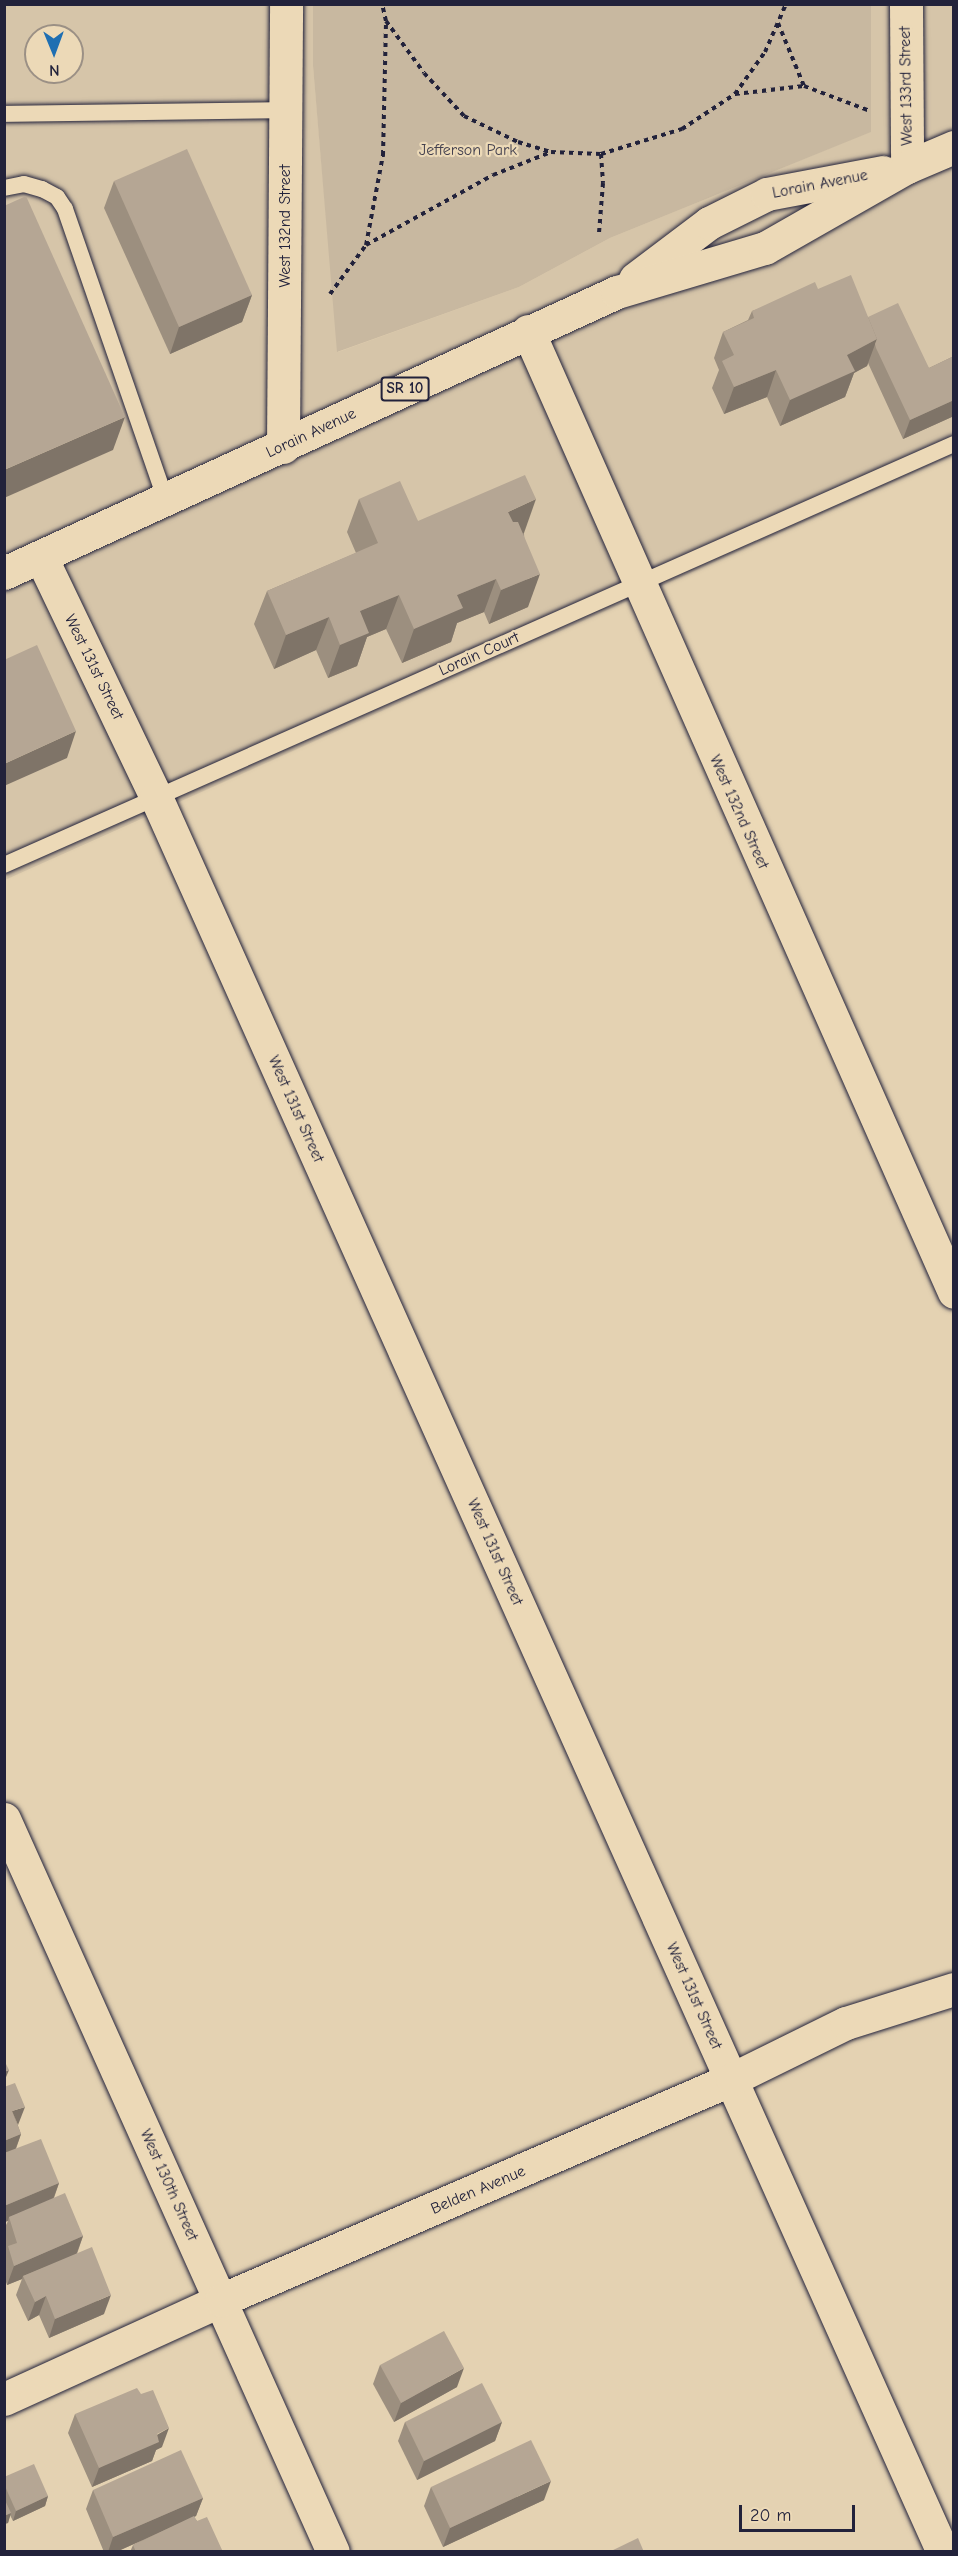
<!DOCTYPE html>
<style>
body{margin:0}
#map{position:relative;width:958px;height:2556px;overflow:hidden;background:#e4d2b2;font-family:"Comic Neue",sans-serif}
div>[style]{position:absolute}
.built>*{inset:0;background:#d6c5a9}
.green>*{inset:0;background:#c8b8a0}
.path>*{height:4px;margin-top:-2px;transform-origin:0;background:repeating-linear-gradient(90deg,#22223b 0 4.5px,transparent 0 9px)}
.roads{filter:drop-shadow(0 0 2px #22223b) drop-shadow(0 0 2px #22223b)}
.lane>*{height:16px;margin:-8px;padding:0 8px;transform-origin:8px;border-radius:8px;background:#ecd9b7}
.street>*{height:33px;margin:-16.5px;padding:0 16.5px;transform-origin:16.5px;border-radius:16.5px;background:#ecd9b7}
.primary>*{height:33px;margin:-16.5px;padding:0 16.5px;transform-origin:16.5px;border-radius:16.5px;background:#ecd9b7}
.wall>*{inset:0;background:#9c8f7f}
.shaded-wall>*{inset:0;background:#7f7468}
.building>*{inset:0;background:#b5a694}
span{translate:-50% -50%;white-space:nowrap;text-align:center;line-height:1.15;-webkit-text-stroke:4.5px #ecd9b7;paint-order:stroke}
.shield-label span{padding:2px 4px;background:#ecd9b7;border:2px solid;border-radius:4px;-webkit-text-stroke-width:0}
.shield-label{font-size:15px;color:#22223b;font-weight:700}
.street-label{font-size:16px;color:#22223b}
.park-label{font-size:16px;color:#43404f}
.frame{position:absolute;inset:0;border:6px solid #22223b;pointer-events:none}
.north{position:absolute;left:24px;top:24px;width:60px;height:60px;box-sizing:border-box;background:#ecd9b7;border:2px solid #9b9085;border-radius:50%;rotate:179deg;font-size:16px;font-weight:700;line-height:24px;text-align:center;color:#22223b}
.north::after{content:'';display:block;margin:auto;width:21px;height:27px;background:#1f6fb2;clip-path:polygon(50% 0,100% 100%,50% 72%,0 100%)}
.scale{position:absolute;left:739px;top:2505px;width:116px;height:27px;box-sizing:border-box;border:3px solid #22223b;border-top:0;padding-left:8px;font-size:18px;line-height:21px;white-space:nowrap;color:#22223b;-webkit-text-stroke:4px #ecd9b7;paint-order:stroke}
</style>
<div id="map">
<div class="built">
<i style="clip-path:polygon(evenodd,5px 5px,313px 5px,313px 66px,338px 352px,519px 287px,610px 238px,870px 132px,871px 5px,953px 5px,953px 455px,5px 880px,5px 5px,36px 36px,72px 36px,72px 72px,36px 72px,36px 36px)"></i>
</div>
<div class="green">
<i style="clip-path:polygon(313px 5px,871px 5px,871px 132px,610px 238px,519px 287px,337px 352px,313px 66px)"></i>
</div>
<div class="path">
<i style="left:386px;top:21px;width:64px;rotate:53.8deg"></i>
<i style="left:424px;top:73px;width:59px;rotate:47.1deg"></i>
<i style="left:464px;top:116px;width:60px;rotate:25.7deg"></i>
<i style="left:518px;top:142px;width:34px;rotate:17deg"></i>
<i style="left:551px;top:152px;width:50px;rotate:2.3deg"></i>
<i style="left:601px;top:154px;width:29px;rotate:86deg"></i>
<i style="left:603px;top:183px;width:50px;rotate:94.6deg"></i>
<i style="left:778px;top:23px;width:68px;rotate:67.6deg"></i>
<i style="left:735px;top:94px;width:69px;rotate:-6.6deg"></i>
<i style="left:804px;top:86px;width:71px;rotate:20.7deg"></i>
<i style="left:601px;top:154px;width:85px;rotate:-17.2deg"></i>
<i style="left:682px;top:129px;width:64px;rotate:-33.4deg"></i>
<i style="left:735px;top:94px;width:52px;rotate:-54.5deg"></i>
<i style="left:765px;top:52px;width:52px;rotate:-66.4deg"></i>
<i style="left:366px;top:245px;width:145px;rotate:-28.9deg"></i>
<i style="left:493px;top:175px;width:62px;rotate:-21.6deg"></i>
<i style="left:330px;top:294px;width:61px;rotate:-53.7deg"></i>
<i style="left:366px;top:245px;width:92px;rotate:-79.3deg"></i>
<i style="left:383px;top:155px;width:134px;rotate:-88.7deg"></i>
<i style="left:386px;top:21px;width:17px;rotate:-103deg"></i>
</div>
<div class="roads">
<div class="lane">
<i style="left:4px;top:114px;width:282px;rotate:-0.8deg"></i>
<i style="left:4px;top:188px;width:20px;rotate:-11deg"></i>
<i style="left:24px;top:184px;width:19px;rotate:16deg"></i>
<i style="left:42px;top:189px;width:17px;rotate:28deg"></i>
<i style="left:57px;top:197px;width:14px;rotate:56deg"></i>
<i style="left:65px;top:209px;width:308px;rotate:70.9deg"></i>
<i style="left:4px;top:865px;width:1039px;rotate:-23.9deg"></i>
</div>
<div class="street">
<i style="left:906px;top:4px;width:163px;rotate:89.6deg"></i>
<i style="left:528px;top:331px;width:1051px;rotate:66.09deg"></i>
<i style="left:283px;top:447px;width:443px;rotate:-89.6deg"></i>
<i style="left:41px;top:557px;width:266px;rotate:64.4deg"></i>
<i style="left:156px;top:797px;width:1923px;rotate:65.85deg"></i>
<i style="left:4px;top:1819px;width:803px;rotate:65.83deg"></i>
<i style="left:4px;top:2399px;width:239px;rotate:-24.5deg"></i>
<i style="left:221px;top:2300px;width:557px;rotate:-23.39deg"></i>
<i style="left:732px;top:2079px;width:127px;rotate:-26.2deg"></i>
<i style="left:846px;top:2023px;width:113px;rotate:-17.5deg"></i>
</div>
<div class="primary">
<i style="left:635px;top:279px;width:93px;rotate:-37.1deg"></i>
<i style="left:709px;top:223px;width:65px;rotate:-26.6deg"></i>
<i style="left:767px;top:194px;width:118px;rotate:-10.7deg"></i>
<i style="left:4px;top:573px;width:674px;rotate:-24.63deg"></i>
<i style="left:617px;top:292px;width:154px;rotate:-16.6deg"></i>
<i style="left:765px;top:248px;width:163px;rotate:-29.7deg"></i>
<i style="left:907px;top:167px;width:51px;rotate:-23.1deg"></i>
</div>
</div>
<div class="wall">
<i style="clip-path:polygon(114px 181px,252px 295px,242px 322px,170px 354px,104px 208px)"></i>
<i style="clip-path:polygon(818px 289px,868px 317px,929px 368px,954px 356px,954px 416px,903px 439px,868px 363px,867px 366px,854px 373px,845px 397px,780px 426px,767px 397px,724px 414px,712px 388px,719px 370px,714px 358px,723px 332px,748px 320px,752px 311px)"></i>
<i style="clip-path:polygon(359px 499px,418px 521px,524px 533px,528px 607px,489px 624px,484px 612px,457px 623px,451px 642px,402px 663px,386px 629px,367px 637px,357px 666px,328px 678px,316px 650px,274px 669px,254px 624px,267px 591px,356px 553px,347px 532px)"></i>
<i style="clip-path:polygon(4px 2087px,21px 2134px,16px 2149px,59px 2183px,54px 2198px,83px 2236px,77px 2254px,104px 2314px,49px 2338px,39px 2315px,28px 2321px,16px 2295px,22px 2279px,7px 2285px,4px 2276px,4px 2254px,6px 2249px,4px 2244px,4px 2229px,8px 2221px,4px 2222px)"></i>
<i style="clip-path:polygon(380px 2365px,457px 2387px,394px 2422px,373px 2384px)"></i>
<i style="clip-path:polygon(75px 2414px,162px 2447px,156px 2450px,152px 2461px,92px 2487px,68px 2433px)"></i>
<i style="clip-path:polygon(405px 2422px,502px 2422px,495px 2441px,417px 2480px,398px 2441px)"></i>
<i style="clip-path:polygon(4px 2477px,48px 2496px,45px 2506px,13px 2521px,10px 2515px,8px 2523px,4px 2524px)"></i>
<i style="clip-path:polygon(431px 2487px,544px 2500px,443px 2547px,424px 2506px)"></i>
<i style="clip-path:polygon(93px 2490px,203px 2498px,196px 2516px,194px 2517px,197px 2521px,223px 2552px,130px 2552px,133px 2545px,143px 2540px,116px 2552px,104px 2552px,86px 2509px)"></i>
</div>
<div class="shaded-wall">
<i style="clip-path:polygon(252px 295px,242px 322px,170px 354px,179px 327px)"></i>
<i style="clip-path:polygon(877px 339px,867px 366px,854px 373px,845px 397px,780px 426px,790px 400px,847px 355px)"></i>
<i style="clip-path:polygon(776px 370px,767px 397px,724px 414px,734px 387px)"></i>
<i style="clip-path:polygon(954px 400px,954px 416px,903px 439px,910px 420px)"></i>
<i style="clip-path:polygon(125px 417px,113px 450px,4px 498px,4px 470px)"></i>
<i style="clip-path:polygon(536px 499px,524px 533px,496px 545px,508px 512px)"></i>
<i style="clip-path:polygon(540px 574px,528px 607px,489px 624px,501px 590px)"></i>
<i style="clip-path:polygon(496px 579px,484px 612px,457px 623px,451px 642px,402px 663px,414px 629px,457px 595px)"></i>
<i style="clip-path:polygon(399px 595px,386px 629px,367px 637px,357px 666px,328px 678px,340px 645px,360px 611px)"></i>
<i style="clip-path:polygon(329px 617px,316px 650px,274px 669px,286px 635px)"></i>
<i style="clip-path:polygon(76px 731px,67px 758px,4px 786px,4px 764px)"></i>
<i style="clip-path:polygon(9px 2070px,4px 2082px,4px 2072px)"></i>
<i style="clip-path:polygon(25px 2107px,18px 2125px,12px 2111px)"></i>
<i style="clip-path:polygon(21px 2134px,14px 2153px,4px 2157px,4px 2141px)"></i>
<i style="clip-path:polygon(59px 2183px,52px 2202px,9px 2217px,8px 2221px,4px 2222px,4px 2206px)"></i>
<i style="clip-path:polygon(83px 2236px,76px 2255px,23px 2276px,22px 2279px,7px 2285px,14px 2266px)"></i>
<i style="clip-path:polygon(111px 2295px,104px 2314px,49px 2338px,55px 2319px)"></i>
<i style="clip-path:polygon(46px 2296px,39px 2315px,28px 2321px,35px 2302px)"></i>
<i style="clip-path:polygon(464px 2368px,457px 2387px,394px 2422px,401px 2403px)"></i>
<i style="clip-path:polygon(502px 2422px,495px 2441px,417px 2480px,424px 2461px)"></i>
<i style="clip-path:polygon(169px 2428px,162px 2447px,156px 2450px,152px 2461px,92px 2487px,99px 2468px)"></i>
<i style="clip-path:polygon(551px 2481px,544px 2500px,443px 2547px,450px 2528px)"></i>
<i style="clip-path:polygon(48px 2496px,45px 2506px,13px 2521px,16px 2511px)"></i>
<i style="clip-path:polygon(203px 2498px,196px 2516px,116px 2552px,108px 2552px,113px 2537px)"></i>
<i style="clip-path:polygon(11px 2513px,8px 2523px,4px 2524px,4px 2516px)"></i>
</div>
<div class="building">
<i style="clip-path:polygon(187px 149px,252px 295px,179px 327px,114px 181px)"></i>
<i style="clip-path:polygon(26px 196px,125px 417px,4px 470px,4px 206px)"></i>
<i style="clip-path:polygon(851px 275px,877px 339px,847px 355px,855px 371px,790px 400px,776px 370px,734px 387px,722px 361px,734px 355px,723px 332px,754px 318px,752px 311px,815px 282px,818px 289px)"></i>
<i style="clip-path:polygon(898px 303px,929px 368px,954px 356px,954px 400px,910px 420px,876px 348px,875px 344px,877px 339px,868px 317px)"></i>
<i style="clip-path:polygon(525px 475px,536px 499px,508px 512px,513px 522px,518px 522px,540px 574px,501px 590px,496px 579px,457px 595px,463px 608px,414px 629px,399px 595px,360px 611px,369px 633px,340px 645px,329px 617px,286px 635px,267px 591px,378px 543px,359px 499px,400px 481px,418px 521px)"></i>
<i style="clip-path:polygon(37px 645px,76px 731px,4px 764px,4px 660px)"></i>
<i style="clip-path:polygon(4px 2060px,9px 2070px,4px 2072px)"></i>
<i style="clip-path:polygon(15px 2083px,25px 2107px,12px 2111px,21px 2134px,4px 2141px,4px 2087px)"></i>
<i style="clip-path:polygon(41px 2139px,59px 2183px,4px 2206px,4px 2153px)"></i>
<i style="clip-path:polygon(65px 2193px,83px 2236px,14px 2266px,8px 2246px,17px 2243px,9px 2217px)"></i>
<i style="clip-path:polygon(92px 2247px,111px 2295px,55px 2319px,46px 2296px,35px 2302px,23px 2276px)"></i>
<i style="clip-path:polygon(444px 2331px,464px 2368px,401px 2403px,380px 2365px)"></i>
<i style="clip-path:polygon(482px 2383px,502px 2422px,424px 2461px,405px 2422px)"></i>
<i style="clip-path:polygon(137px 2388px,141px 2394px,153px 2390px,169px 2428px,157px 2434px,159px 2442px,99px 2468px,75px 2414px)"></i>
<i style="clip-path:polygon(531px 2440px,551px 2481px,450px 2528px,431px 2487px)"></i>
<i style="clip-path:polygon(181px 2450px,203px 2498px,113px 2537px,93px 2490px)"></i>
<i style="clip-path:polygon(34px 2464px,48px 2496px,16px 2511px,4px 2484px,4px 2477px)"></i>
<i style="clip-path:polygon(4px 2498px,11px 2513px,4px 2516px)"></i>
<i style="clip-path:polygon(194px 2516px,197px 2521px,207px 2517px,223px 2552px,136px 2552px,133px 2545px)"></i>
<i style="clip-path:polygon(638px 2538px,644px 2552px,609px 2552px)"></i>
</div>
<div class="shield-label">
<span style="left:405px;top:389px">SR 10</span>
</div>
<div class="street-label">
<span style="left:906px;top:86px;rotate:-91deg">West 133rd Street</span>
<span style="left:820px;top:184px;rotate:-11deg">Lorain Avenue</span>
<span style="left:285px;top:226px;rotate:-90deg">West 132nd Street</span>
<span style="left:311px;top:433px;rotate:-25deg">Lorain Avenue</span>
<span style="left:479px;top:654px;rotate:-24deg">Lorain Court</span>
<span style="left:94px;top:667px;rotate:64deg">West 131st Street</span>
<span style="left:739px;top:812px;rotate:66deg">West 132nd Street</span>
<span style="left:296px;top:1109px;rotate:66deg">West 131st Street</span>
<span style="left:495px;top:1552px;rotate:66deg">West 131st Street</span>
<span style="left:694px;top:1996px;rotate:66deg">West 131st Street</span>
<span style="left:169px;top:2185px;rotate:66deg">West 130th Street</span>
<span style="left:478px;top:2190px;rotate:-23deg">Belden Avenue</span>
</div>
<div class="park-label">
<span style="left:468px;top:150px">Jefferson Park</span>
</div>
<div class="frame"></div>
<div class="north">N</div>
<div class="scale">20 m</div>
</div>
